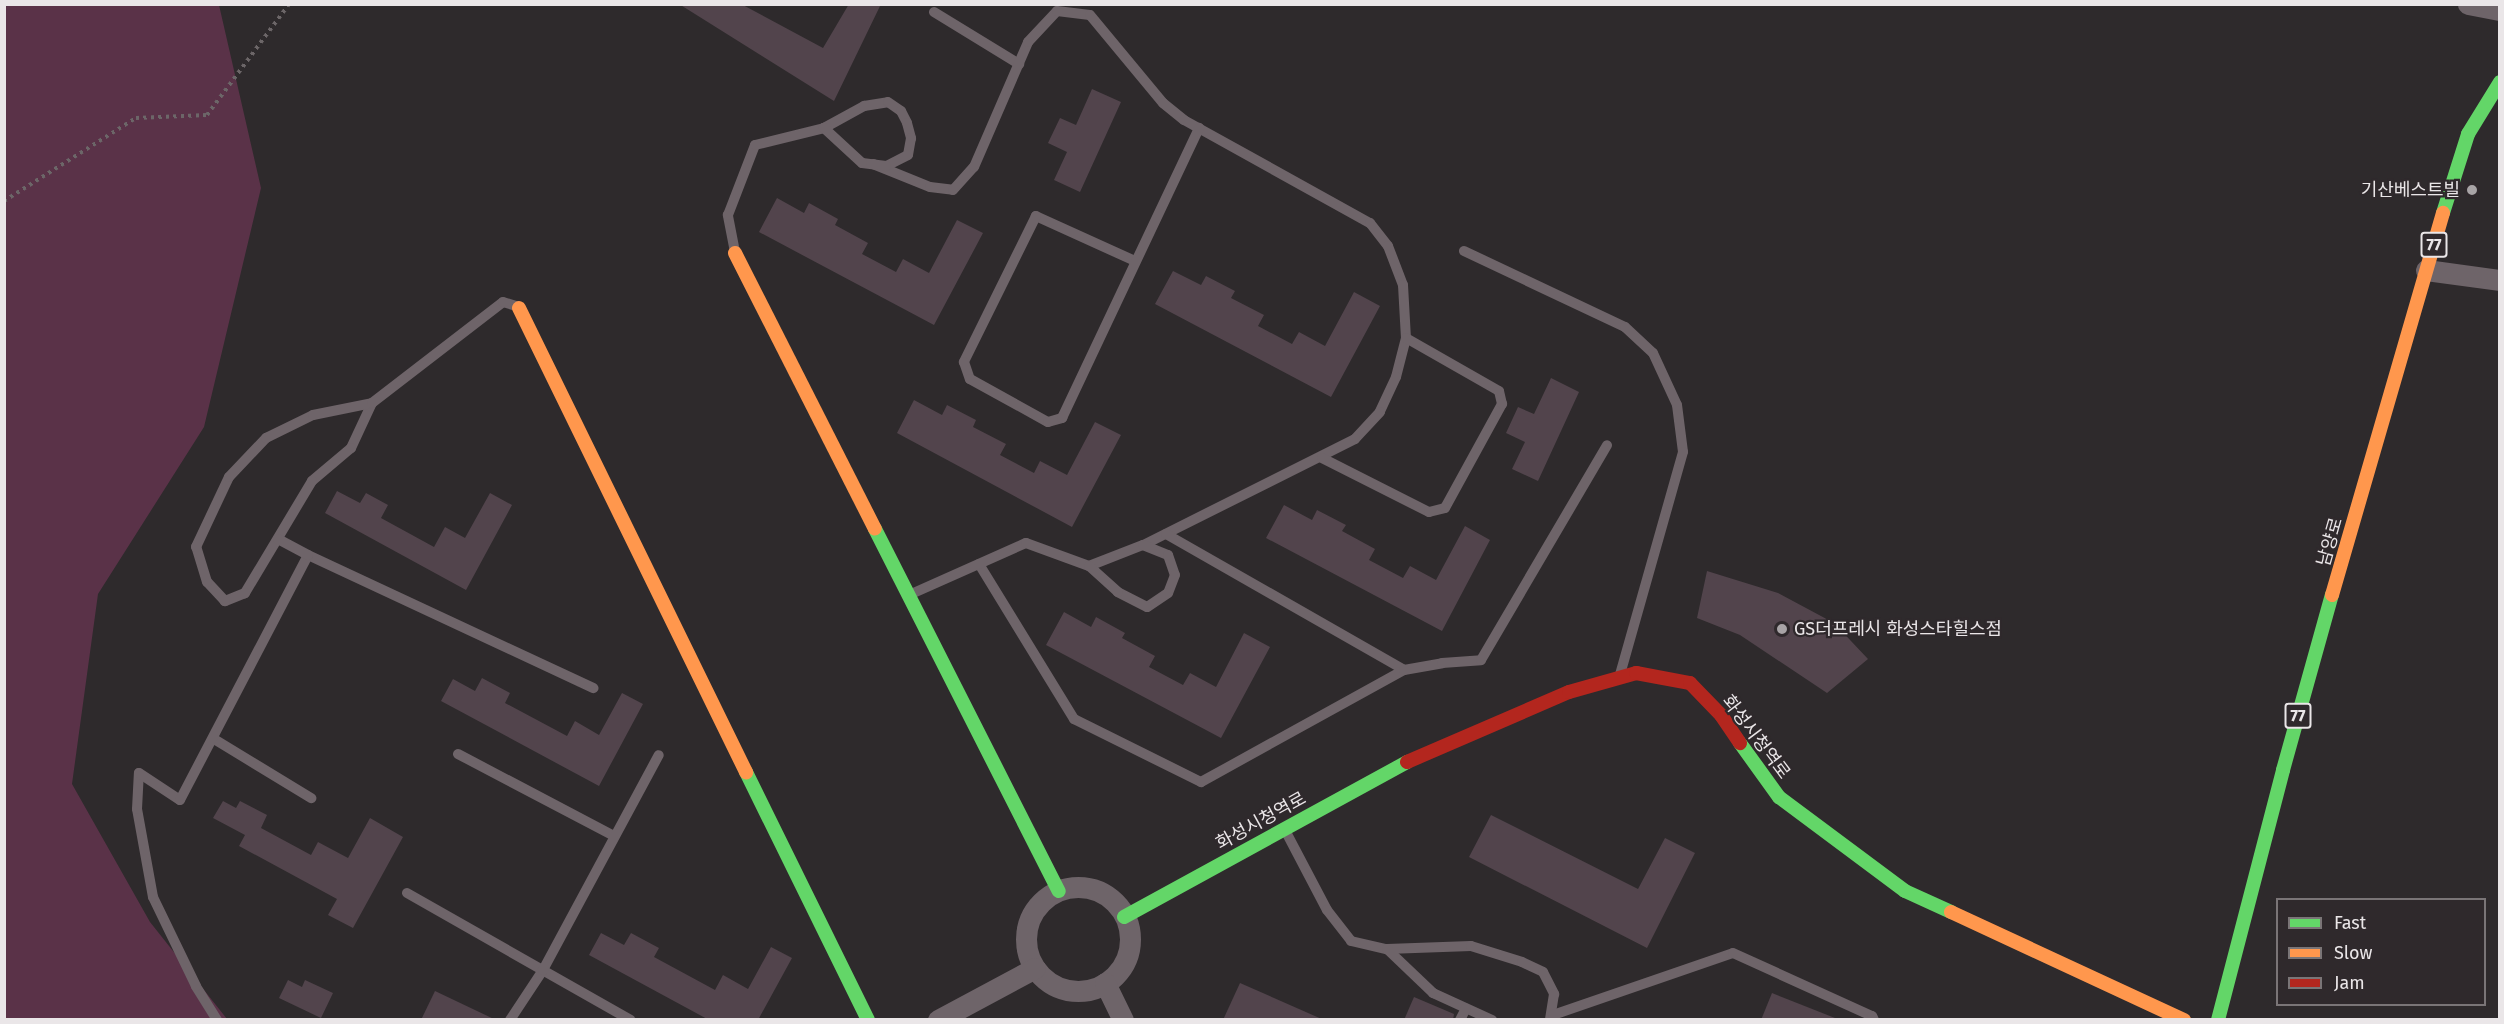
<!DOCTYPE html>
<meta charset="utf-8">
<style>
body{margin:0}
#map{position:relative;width:2504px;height:1024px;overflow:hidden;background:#2e2a2c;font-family:"Fira Sans","Noto Sans KR",sans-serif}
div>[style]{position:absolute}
.green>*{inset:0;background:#5a3248}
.building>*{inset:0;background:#52444c}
.path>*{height:4px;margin-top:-2px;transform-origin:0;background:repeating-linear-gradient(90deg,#6c6668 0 3px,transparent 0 7.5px)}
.lane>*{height:10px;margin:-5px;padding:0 5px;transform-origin:5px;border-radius:5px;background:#6e6469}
.street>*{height:21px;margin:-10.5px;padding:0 10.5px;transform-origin:10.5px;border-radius:10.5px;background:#6e6469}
.street>.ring{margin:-10.5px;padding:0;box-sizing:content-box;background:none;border:21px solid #6e6469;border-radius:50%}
.fast>*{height:14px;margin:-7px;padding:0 7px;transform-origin:7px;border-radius:7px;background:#63d668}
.slow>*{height:14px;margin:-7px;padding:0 7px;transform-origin:7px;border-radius:7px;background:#ff974d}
.jam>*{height:14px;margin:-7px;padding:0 7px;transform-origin:7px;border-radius:7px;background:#b3261e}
.dots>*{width:16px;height:16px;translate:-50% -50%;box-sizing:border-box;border:3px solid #2f292c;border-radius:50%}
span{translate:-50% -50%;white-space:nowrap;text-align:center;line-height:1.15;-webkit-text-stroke:4.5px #2f292c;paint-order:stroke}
.shield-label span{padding:2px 4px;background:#2f292c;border:2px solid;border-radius:4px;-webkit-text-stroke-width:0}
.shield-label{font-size:16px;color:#eae6e8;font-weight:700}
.poi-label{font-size:18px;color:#eae6e8}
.right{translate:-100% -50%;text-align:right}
.left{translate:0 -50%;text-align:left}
.street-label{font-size:18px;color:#eae6e8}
.frame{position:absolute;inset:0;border:6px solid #eae6e8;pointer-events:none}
.legend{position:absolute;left:2276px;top:898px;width:210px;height:108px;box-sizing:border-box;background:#2f292c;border:2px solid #7a7577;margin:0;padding:8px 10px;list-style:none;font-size:18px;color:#eae6e8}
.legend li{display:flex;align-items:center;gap:12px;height:30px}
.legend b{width:30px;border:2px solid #7a7577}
</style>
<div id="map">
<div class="green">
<i style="clip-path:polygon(5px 5px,219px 5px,261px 188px,204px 427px,98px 594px,72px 784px,150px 922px,227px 1019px,5px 1020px)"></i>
</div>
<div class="building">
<i style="clip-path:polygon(679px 4px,741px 4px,823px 48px,849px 4px,881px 4px,834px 101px)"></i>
<i style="clip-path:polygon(1092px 89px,1121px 102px,1080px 192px,1054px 180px,1067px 152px,1048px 143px,1060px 118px,1076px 125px)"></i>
<i style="clip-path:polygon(777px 198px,804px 213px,809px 203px,838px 219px,835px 225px,868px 243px,862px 254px,896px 272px,903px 259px,929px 273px,957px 220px,983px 233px,934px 325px,759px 232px)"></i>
<i style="clip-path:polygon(1173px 271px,1201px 285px,1206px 276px,1235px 291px,1231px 298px,1264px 315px,1258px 326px,1292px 344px,1299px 332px,1325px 346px,1354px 292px,1380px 306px,1331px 397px,1155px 304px)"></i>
<i style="clip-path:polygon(1551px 378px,1579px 392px,1538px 481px,1512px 469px,1525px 442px,1506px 433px,1518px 407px,1534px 414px)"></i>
<i style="clip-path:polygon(914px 400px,942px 415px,947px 405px,976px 420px,973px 427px,1006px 444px,1000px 455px,1034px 473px,1040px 461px,1067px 475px,1095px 422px,1121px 435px,1072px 527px,897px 433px)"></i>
<i style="clip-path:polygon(337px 491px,360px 503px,366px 493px,388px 505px,381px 518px,434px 547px,445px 527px,465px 538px,490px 493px,512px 505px,466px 590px,325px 513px)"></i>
<i style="clip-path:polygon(1284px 505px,1312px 520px,1317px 510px,1346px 525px,1342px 531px,1375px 549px,1369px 560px,1403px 578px,1410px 566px,1436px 580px,1465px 526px,1490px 540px,1442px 631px,1266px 538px)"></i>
<i style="clip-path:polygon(1707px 571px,1778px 593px,1834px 623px,1868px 659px,1827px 693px,1740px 635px,1697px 618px)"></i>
<i style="clip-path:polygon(1064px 612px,1091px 627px,1096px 617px,1125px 633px,1122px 638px,1155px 656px,1149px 667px,1183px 685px,1190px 673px,1216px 687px,1244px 633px,1270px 647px,1221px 738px,1046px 645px)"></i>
<i style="clip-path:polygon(482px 678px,510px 693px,505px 703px,567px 736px,575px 721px,599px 735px,622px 693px,643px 704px,599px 786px,441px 701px,453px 679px,475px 691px)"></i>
<i style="clip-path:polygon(223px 801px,236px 808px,240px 801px,267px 815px,261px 828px,311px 855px,318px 842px,348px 858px,370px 818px,403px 837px,353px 928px,328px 915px,337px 899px,239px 846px,245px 835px,213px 818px)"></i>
<i style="clip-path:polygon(1491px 815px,1638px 889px,1665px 838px,1695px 853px,1647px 948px,1469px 857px)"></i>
<i style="clip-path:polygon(601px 933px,624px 945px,631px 933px,659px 948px,654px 957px,715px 990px,723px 975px,748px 989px,771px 947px,792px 958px,758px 1020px,709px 1020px,589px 955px)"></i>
<i style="clip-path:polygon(288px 980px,302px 987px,305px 980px,333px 993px,321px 1018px,279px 998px)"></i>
<i style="clip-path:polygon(1240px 983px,1324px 1020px,1223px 1020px)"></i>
<i style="clip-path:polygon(435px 991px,496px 1020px,421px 1020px)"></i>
<i style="clip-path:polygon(1772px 993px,1835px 1018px,1835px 1020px,1761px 1020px)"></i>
<i style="clip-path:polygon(1414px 997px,1454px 1014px,1453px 1020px,1404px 1020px)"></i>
</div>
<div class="path">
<i style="left:4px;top:201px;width:156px;rotate:-32.2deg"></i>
<i style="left:136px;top:118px;width:71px;rotate:-2.4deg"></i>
<i style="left:207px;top:115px;width:138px;rotate:-53.5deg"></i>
</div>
<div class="lane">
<i style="left:934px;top:12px;width:100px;rotate:31.5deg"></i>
<i style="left:873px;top:164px;width:61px;rotate:22deg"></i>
<i style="left:930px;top:187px;width:23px;rotate:7deg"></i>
<i style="left:953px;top:190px;width:31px;rotate:-48deg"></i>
<i style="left:974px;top:167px;width:136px;rotate:-66.6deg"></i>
<i style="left:1028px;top:42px;width:42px;rotate:-46.9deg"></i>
<i style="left:1057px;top:11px;width:33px;rotate:7deg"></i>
<i style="left:1090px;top:15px;width:114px;rotate:50.3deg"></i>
<i style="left:1163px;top:103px;width:27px;rotate:39deg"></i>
<i style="left:1184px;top:120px;width:213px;rotate:29deg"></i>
<i style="left:1370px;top:223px;width:29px;rotate:52deg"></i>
<i style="left:1388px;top:246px;width:42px;rotate:69deg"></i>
<i style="left:1403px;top:285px;width:53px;rotate:86.8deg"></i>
<i style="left:1406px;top:338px;width:40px;rotate:104.4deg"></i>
<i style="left:1396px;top:377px;width:38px;rotate:115deg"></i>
<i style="left:1380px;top:412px;width:37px;rotate:133deg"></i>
<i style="left:1355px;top:439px;width:237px;rotate:153.4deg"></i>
<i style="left:1464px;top:251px;width:178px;rotate:25.3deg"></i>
<i style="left:1625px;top:327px;width:38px;rotate:43deg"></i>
<i style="left:1653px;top:353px;width:57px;rotate:65.2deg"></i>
<i style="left:1677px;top:405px;width:47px;rotate:82.7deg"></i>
<i style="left:1683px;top:452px;width:232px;rotate:105.8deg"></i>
<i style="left:735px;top:252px;width:38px;rotate:-101deg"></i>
<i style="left:728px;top:215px;width:75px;rotate:-68.9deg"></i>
<i style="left:755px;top:145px;width:71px;rotate:-13.8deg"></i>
<i style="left:824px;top:128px;width:46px;rotate:-28.8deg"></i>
<i style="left:864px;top:106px;width:24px;rotate:-9deg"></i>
<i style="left:888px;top:102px;width:16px;rotate:35deg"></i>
<i style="left:901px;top:111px;width:13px;rotate:63deg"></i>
<i style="left:907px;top:123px;width:16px;rotate:75deg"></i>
<i style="left:911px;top:138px;width:17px;rotate:100deg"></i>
<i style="left:908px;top:155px;width:25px;rotate:153deg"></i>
<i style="left:886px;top:166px;width:24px;rotate:-173deg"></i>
<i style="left:862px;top:163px;width:52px;rotate:-137.4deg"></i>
<i style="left:1135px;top:261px;width:109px;rotate:-155.6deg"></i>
<i style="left:1036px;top:216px;width:163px;rotate:116.3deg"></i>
<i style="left:964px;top:362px;width:18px;rotate:71deg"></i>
<i style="left:970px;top:379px;width:89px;rotate:28.9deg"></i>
<i style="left:1048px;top:422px;width:15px;rotate:-16deg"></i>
<i style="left:1062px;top:418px;width:321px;rotate:-64.7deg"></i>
<i style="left:372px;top:403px;width:50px;rotate:115deg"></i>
<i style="left:351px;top:448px;width:51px;rotate:139.8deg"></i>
<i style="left:312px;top:481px;width:131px;rotate:120.9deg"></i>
<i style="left:245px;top:593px;width:22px;rotate:158deg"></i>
<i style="left:225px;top:601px;width:26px;rotate:-133deg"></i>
<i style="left:207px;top:582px;width:37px;rotate:-107deg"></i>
<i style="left:196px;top:547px;width:77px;rotate:-64.8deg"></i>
<i style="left:229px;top:477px;width:54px;rotate:-46.5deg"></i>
<i style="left:266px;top:438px;width:52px;rotate:-26.1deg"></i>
<i style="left:313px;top:415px;width:60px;rotate:-11.5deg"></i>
<i style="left:372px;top:403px;width:165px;rotate:-37.6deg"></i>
<i style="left:503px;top:302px;width:17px;rotate:17deg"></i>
<i style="left:1322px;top:458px;width:120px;rotate:26.8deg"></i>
<i style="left:1429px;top:512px;width:16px;rotate:-14deg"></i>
<i style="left:1445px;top:508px;width:119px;rotate:-61.3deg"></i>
<i style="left:1502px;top:404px;width:13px;rotate:-103deg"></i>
<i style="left:1499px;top:391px;width:107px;rotate:-150.3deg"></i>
<i style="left:1166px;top:534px;width:274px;rotate:29.7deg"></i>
<i style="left:308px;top:555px;width:315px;rotate:25deg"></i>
<i style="left:979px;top:564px;width:182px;rotate:58.5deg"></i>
<i style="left:1074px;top:719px;width:142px;rotate:26.4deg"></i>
<i style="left:1201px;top:782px;width:232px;rotate:-28.9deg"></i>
<i style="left:1404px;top:670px;width:39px;rotate:-10deg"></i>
<i style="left:1442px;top:663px;width:39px;rotate:-4deg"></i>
<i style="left:1481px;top:660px;width:249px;rotate:-59.6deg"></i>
<i style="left:909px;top:595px;width:128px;rotate:-24deg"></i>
<i style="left:1026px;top:543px;width:67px;rotate:20.1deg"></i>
<i style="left:1089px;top:566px;width:58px;rotate:-21.3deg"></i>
<i style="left:1143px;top:545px;width:27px;rotate:22deg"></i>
<i style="left:1168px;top:555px;width:21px;rotate:71deg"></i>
<i style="left:1175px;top:575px;width:19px;rotate:111deg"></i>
<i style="left:1168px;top:593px;width:25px;rotate:146deg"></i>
<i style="left:1147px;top:607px;width:33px;rotate:-153deg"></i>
<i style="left:1118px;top:592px;width:39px;rotate:-138deg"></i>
<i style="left:214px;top:739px;width:114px;rotate:31.3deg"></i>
<i style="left:458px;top:754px;width:176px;rotate:27.7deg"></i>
<i style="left:1286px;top:832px;width:88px;rotate:62.3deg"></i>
<i style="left:1327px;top:910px;width:39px;rotate:52deg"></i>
<i style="left:1351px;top:941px;width:37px;rotate:13deg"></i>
<i style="left:1387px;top:949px;width:84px;rotate:-2deg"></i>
<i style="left:1471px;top:946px;width:53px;rotate:17.4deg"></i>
<i style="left:1522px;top:962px;width:23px;rotate:25deg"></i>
<i style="left:1543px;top:972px;width:25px;rotate:63deg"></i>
<i style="left:1554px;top:994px;width:26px;rotate:99deg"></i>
<i style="left:407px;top:893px;width:257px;rotate:29.6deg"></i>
<i style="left:1387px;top:949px;width:64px;rotate:43.7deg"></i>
<i style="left:1433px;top:993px;width:65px;rotate:24.6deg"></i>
<i style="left:1553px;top:1015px;width:190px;rotate:-19deg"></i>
<i style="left:1733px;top:953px;width:153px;rotate:24.4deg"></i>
<i style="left:1872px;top:1016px;width:4px;rotate:63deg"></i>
<i style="left:217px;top:1020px;width:40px;rotate:-122deg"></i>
<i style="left:196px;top:986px;width:99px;rotate:-115.8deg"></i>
<i style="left:153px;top:897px;width:89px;rotate:-100.3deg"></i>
<i style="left:137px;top:809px;width:36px;rotate:-87deg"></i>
<i style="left:139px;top:773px;width:49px;rotate:33.4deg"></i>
<i style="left:180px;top:800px;width:276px;rotate:-62.4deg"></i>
<i style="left:308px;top:555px;width:34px;rotate:-152deg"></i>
<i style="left:510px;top:1020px;width:60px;rotate:-56.6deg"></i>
<i style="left:543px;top:970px;width:244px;rotate:-61.7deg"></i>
<i style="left:1460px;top:1020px;width:13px;rotate:-63deg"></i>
</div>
<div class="street">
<i style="left:2468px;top:4px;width:33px;rotate:11deg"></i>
<i style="left:2426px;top:270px;width:75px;rotate:7.7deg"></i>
<i class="ring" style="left:1026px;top:887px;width:83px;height:83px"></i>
<i style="left:1105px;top:983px;width:41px;rotate:64.1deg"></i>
<i style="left:938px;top:1020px;width:110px;rotate:-28.2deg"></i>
</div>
<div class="fast">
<i style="left:2443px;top:213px;width:83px;rotate:-72.4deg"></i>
<i style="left:2468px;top:134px;width:61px;rotate:-58.4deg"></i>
<i style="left:875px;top:529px;width:406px;rotate:63.1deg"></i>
<i style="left:1740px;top:743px;width:67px;rotate:54.2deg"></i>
<i style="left:1779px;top:797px;width:157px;rotate:36.7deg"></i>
<i style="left:1905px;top:891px;width:51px;rotate:24.5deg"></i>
<i style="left:746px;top:772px;width:276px;rotate:63.8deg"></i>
<i style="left:1124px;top:917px;width:323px;rotate:-28.7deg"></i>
<i style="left:2218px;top:1020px;width:258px;rotate:-75.4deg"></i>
<i style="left:2283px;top:770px;width:182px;rotate:-74.4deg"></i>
</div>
<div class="slow">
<i style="left:735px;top:253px;width:309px;rotate:63.1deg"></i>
<i style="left:519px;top:308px;width:517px;rotate:63.93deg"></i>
<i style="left:2332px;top:595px;width:398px;rotate:-73.8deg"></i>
<i style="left:1951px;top:912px;width:257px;rotate:24.9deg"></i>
</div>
<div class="jam">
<i style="left:1407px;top:762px;width:176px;rotate:-23.4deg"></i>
<i style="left:1569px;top:692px;width:70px;rotate:-15.8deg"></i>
<i style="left:1636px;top:673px;width:55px;rotate:10.5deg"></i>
<i style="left:1690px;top:683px;width:45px;rotate:45.9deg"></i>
<i style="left:1721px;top:715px;width:34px;rotate:56deg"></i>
</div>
<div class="dots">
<i style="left:2472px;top:190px;background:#a8a4a6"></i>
<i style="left:1782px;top:629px;background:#a8a4a6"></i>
</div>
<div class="shield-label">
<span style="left:2434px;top:245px">77</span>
<span style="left:2298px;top:716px">77</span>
</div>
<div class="poi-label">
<span class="right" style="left:2460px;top:190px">기산베스트빌</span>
<span class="left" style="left:1794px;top:629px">GS더프레시 화성스타힐스점</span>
</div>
<div class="street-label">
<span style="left:2330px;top:542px;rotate:-74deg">남양로</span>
<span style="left:1756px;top:737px;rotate:53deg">화성시청역로</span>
<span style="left:1261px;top:821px;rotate:-29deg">화성시청역로</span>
</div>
<div class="frame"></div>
<ul class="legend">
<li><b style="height:8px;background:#63d668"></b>Fast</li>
<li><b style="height:8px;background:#ff974d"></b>Slow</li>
<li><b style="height:8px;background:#b3261e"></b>Jam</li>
</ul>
</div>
